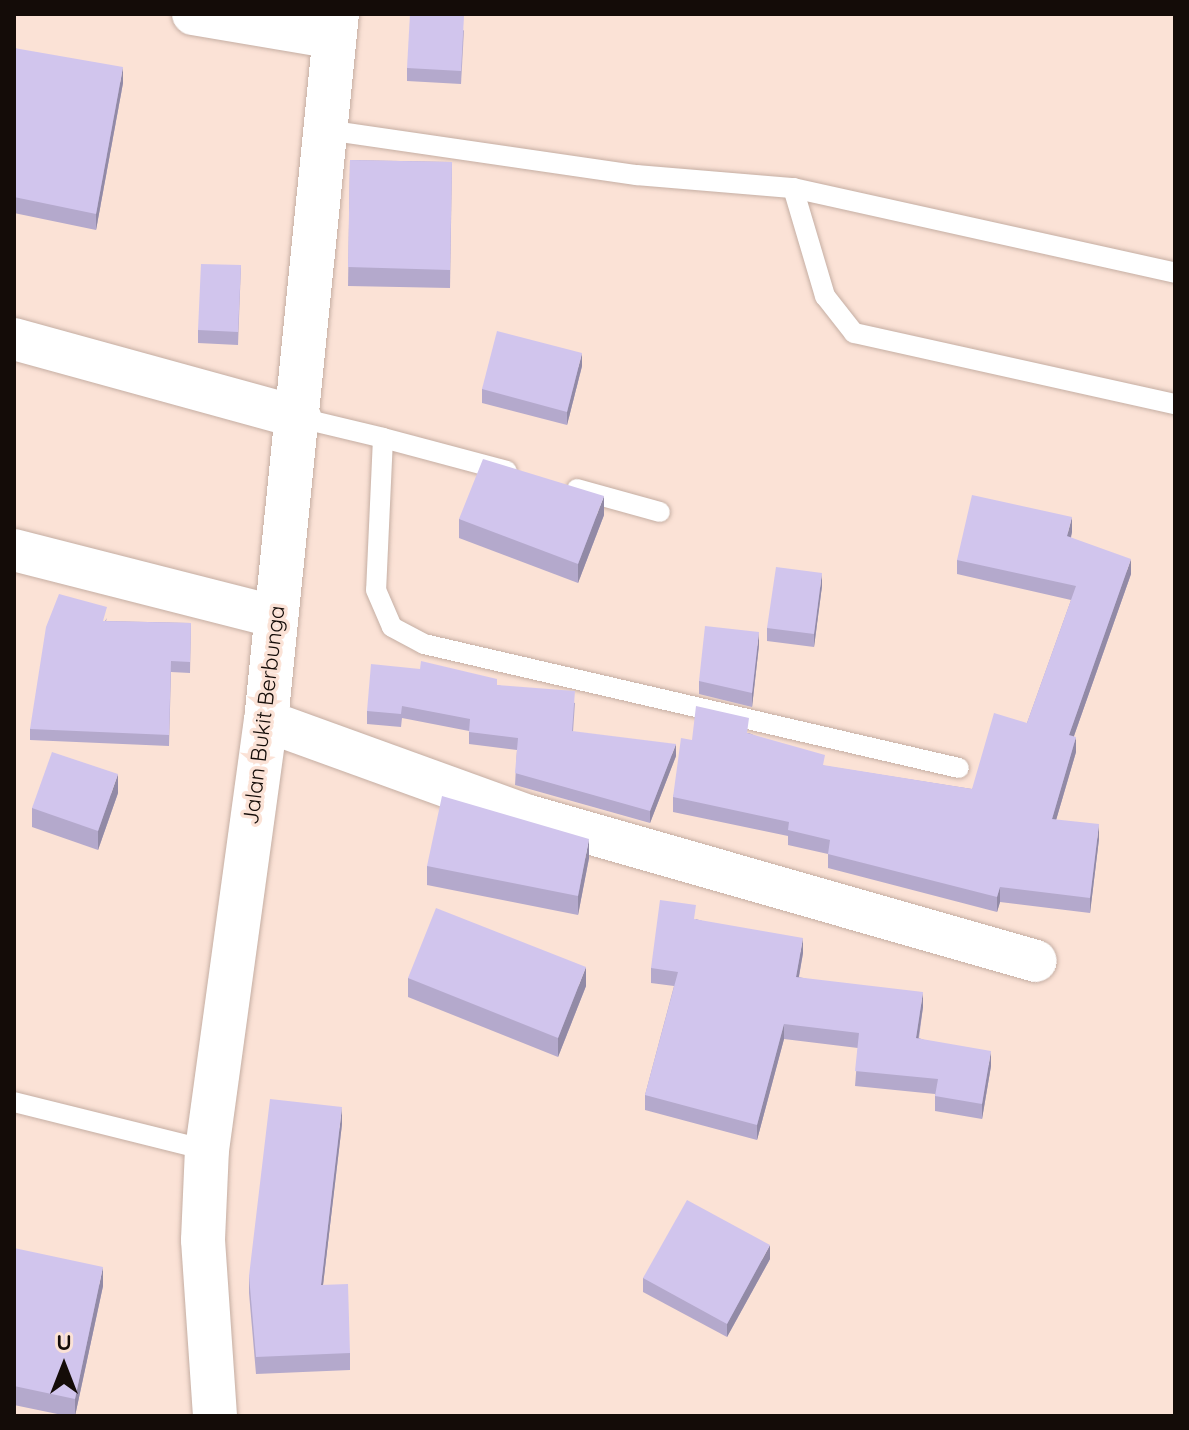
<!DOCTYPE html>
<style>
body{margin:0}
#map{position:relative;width:1189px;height:1430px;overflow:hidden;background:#fbe2d6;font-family:Quicksand,sans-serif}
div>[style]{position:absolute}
.roads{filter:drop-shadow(0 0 2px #c5aea3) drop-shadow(0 0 2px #c5aea3)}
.lane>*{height:20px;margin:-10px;padding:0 10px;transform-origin:10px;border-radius:10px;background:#fff}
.street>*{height:42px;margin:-21px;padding:0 21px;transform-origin:21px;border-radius:21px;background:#fff}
.primary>*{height:44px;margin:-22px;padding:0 22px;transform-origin:22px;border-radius:22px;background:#fff}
.wall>*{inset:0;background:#b4a9cc}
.shaded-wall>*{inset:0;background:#928aa6}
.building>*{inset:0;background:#d1c5ed}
span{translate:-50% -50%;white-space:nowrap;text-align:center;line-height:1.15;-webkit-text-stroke:7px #fbe2d6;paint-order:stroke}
.street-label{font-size:22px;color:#140c08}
.frame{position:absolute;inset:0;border:16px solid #140c08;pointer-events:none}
.north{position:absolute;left:24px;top:1326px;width:80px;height:80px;-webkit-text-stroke:6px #fbe2d6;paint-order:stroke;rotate:0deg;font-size:22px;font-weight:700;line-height:32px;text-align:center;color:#140c08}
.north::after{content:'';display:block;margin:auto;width:28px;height:36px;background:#140c08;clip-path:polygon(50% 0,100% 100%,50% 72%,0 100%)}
</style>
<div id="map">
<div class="roads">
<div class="lane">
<i style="left:327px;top:130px;width:313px;rotate:8.3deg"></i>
<i style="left:637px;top:175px;width:157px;rotate:4.8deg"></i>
<i style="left:793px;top:188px;width:391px;rotate:12.5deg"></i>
<i style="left:793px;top:188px;width:113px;rotate:73.5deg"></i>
<i style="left:825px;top:296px;width:47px;rotate:51.9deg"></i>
<i style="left:854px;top:333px;width:329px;rotate:12.5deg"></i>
<i style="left:300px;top:418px;width:85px;rotate:13.5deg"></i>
<i style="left:383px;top:438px;width:152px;rotate:92.6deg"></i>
<i style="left:376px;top:590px;width:40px;rotate:66.6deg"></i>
<i style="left:392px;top:627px;width:36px;rotate:28deg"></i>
<i style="left:424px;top:644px;width:549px;rotate:13.05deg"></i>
<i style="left:383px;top:438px;width:128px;rotate:14.9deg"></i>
<i style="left:577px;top:489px;width:86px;rotate:15.5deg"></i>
<i style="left:14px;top:1102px;width:199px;rotate:14deg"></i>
</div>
<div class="street">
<i style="left:193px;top:14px;width:144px;rotate:9.6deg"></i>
<i style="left:14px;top:339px;width:297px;rotate:15.4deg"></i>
<i style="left:14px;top:550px;width:271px;rotate:14.3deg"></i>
<i style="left:266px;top:721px;width:280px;rotate:19.9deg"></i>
<i style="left:529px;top:816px;width:527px;rotate:15.96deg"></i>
</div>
<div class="primary">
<i style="left:215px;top:1416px;width:176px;rotate:-93.9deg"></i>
<i style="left:203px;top:1240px;width:90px;rotate:-87.5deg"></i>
<i style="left:207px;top:1150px;width:433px;rotate:-82.2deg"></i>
<i style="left:266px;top:721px;width:711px;rotate:-84.27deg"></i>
</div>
</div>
<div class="wall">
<i style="clip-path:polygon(464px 30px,461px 84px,407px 81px,407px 68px)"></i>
<i style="clip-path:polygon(14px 48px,123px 83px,96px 230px,14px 213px)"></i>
<i style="clip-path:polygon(350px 160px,452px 162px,450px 288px,348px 286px)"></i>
<i style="clip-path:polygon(241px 265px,238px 345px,198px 343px,198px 330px)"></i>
<i style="clip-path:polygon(582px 366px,567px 425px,482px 403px,482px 389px)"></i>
<i style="clip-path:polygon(604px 515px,578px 583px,459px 538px,459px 519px)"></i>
<i style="clip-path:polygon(1072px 532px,1071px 538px,1131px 574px,1074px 736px,1076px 752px,1056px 820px,1099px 839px,1090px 913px,1000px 902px,997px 912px,828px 868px,828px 854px,788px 845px,788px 836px,673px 812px,673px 797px,692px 740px,749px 733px,825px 766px,972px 789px,1027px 723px,1071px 600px,957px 574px,957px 560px)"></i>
<i style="clip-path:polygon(822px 586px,814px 647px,767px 641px,767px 628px)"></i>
<i style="clip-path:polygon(107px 618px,106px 621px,191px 623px,190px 673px,171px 672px,169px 746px,30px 740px,30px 729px)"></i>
<i style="clip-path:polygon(759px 645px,752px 707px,699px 694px,699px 681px)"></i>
<i style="clip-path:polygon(497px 685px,575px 703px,573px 732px,676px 756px,650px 823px,515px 785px,517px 750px,469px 744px,469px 731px,402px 718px,401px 727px,367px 724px,367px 711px)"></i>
<i style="clip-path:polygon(118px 793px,98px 850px,32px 827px,32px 808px)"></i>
<i style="clip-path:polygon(589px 858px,578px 915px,427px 885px,427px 866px)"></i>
<i style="clip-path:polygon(696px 919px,803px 953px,799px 977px,923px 1007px,919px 1038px,991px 1066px,982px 1119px,935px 1111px,935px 1094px,855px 1086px,858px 1048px,784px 1039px,757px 1140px,645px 1110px,645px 1095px,674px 986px,651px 983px,651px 968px)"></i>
<i style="clip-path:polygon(408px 978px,586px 986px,558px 1057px,408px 997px)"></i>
<i style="clip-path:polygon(342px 1124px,323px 1285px,350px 1353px,350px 1370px,256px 1374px,249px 1293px,249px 1276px)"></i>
<i style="clip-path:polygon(14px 1248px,103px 1286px,75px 1416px,67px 1416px,14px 1405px)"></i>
<i style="clip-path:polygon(770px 1259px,727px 1337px,643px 1292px,643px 1278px)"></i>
</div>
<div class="shaded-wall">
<i style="clip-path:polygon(123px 67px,123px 83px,96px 230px,96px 214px)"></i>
<i style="clip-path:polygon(582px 353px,582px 366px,567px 425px,567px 412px)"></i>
<i style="clip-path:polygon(604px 496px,604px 515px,578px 583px,578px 564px)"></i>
<i style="clip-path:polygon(1072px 517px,1072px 532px,1067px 551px,1067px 536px)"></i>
<i style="clip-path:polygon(1131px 559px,1131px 574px,1069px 750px,1069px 735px)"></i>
<i style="clip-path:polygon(822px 573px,822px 586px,814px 647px,814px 634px)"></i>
<i style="clip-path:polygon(759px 632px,759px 645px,752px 707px,752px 693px)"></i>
<i style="clip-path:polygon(1076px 737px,1076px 752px,1052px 834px,1052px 819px)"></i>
<i style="clip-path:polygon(676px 744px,676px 756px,650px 823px,650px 811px)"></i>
<i style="clip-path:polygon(118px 774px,118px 793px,98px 850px,98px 831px)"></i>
<i style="clip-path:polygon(1099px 824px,1099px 839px,1090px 913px,1090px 898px)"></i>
<i style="clip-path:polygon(589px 839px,589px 858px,578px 915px,578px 896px)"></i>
<i style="clip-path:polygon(1000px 887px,1000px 902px,997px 912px,997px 897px)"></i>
<i style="clip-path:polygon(803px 938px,803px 953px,796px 992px,796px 977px)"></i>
<i style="clip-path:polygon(586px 967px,586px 986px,558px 1057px,558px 1038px)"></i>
<i style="clip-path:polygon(923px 992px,923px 1007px,916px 1053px,916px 1038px)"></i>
<i style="clip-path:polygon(784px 1024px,784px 1039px,757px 1140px,757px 1125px)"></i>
<i style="clip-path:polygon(991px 1051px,991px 1066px,982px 1119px,982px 1104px)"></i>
<i style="clip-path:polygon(342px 1107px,342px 1124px,321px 1302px,321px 1285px)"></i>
<i style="clip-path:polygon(770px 1245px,770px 1259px,727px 1337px,727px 1324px)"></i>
<i style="clip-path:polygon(103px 1267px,103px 1286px,75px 1416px,75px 1399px)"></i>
</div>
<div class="building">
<i style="clip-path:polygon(410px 14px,464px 16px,461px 71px,407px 68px)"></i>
<i style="clip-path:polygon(14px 48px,123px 67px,96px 214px,14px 197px)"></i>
<i style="clip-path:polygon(350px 160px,452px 162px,450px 270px,348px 267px)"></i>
<i style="clip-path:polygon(201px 264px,241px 265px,238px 332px,198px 330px)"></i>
<i style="clip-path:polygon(497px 331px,582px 353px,567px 412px,482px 389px)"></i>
<i style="clip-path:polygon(483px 459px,604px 496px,578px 564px,459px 519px)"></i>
<i style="clip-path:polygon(972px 495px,1072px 517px,1067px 536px,1131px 559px,1069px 735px,1076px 737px,1052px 819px,1099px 824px,1090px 898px,1000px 887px,997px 897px,828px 854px,830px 840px,788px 830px,789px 822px,673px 797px,681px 738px,692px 740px,696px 706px,749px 718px,747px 733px,825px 755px,823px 765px,972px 789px,994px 713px,1027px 723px,1076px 586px,957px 560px)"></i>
<i style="clip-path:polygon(776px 567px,822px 573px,814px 634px,767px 628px)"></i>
<i style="clip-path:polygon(59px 594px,107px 607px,103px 621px,191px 623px,190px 662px,171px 661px,169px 735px,30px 729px,46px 627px)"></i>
<i style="clip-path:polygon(705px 626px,759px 632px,752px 693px,699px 681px)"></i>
<i style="clip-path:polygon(421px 661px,497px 679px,497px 685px,575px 691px,572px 731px,676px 744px,650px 811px,515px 773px,518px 738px,469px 732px,470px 719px,402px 706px,401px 714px,367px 711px,371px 664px,420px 669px)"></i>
<i style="clip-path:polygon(52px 752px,118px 774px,98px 831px,32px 808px)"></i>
<i style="clip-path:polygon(442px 796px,589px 839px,578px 896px,427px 866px)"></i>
<i style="clip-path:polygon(660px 900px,696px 905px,694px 919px,803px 938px,796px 977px,923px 992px,916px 1038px,991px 1051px,982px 1104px,935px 1096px,938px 1079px,855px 1071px,859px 1033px,784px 1024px,757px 1125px,645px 1095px,678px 972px,651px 968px)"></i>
<i style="clip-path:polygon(436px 908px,586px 967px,558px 1038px,408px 978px)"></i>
<i style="clip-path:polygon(270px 1099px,342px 1107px,321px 1285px,348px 1284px,350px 1353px,256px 1357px,249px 1276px)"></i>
<i style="clip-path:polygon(687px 1200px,770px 1245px,727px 1324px,643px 1278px)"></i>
<i style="clip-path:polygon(14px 1248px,103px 1267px,75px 1399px,14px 1386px)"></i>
</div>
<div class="street-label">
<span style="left:264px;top:715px;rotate:-83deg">Jalan Bukit Berbunga</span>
</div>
<div class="frame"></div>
<div class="north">U</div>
</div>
